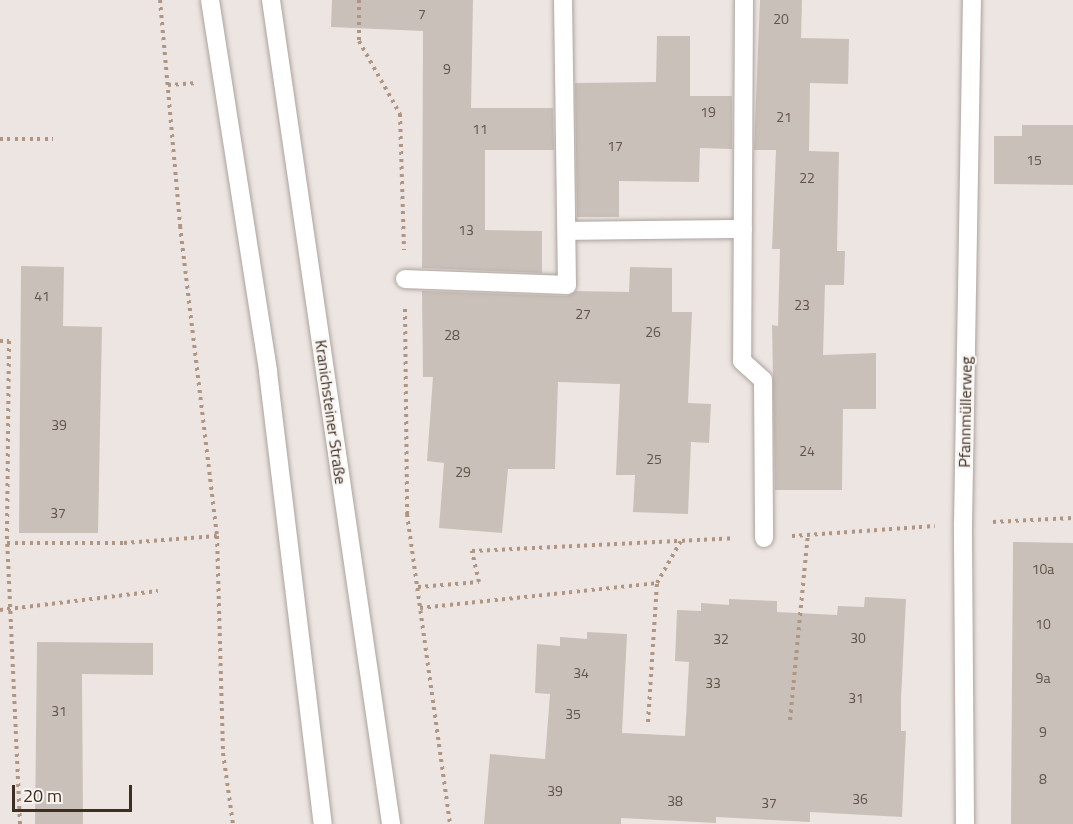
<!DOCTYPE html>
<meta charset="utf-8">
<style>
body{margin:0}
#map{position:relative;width:1073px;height:824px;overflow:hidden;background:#ece5e2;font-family:"Titillium Web",sans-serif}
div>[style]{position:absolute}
.building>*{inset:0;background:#cac0ba}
.path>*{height:4px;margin-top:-2px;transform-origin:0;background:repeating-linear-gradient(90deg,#b09582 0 3px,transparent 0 7.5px)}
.roads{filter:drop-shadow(0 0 2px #ada39d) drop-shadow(0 0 2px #ada39d)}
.lane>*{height:18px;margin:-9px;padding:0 9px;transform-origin:9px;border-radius:9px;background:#fff}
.street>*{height:18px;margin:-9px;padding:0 9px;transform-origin:9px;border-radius:9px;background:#fff}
.secondary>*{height:18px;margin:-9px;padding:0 9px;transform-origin:9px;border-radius:9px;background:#fff}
span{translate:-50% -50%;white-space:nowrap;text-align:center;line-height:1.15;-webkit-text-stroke:4.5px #f8f4f2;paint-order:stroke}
.number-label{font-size:14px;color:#605348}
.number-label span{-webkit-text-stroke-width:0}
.street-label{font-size:16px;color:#3d2f22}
.scale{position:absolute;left:12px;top:785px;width:120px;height:27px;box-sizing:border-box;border:3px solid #3d2f22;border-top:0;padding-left:8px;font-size:18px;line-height:21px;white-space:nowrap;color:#3d2f22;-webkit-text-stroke:4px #f8f4f2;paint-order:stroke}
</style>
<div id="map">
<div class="building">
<i style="clip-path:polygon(332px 0,473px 0,471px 108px,553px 108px,554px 150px,485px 150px,485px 230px,542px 231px,542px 273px,422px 268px,423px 31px,331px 27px)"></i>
<i style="clip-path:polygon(760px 0,802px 0,801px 38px,849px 39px,848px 84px,810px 83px,809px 151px,839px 152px,837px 251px,845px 251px,844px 285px,825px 285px,823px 355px,876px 353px,876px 409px,843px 409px,842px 490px,775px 490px,772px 325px,778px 326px,780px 249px,772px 249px,776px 150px,754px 150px)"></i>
<i style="clip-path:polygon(657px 36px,690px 36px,690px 96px,732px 96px,732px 149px,700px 148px,699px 182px,619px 181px,619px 217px,577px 217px,575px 83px,656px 82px)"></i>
<i style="clip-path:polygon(1022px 125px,1073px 125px,1073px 185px,994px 184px,994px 136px,1022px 136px)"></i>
<i style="clip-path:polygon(21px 266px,64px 267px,63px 326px,102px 327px,98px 533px,19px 533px)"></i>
<i style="clip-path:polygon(630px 267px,672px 268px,672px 312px,692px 312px,688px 403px,711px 404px,709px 443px,691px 442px,688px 514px,633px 512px,635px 475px,616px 475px,620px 384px,558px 382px,555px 469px,508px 469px,502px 533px,439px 528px,444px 463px,427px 461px,433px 377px,423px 377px,422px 291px,567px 296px,576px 291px,629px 292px)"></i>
<i style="clip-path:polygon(1013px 542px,1073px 543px,1073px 824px,1011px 824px)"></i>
<i style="clip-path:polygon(865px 597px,906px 599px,901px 699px,901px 731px,906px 731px,902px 817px,810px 812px,810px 822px,716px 817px,716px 823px,621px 818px,621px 824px,484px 824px,490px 754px,545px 759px,550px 694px,535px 693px,537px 644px,560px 646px,560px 637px,587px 639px,587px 632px,627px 634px,622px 733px,685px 736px,689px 662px,675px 661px,677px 610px,701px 611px,701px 603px,729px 605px,729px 599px,777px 601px,777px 612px,837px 615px,838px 606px,864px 607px)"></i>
<i style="clip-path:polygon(37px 642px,153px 643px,153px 675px,82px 674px,83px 824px,35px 824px)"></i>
</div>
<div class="path">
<i style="left:160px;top:0;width:227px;rotate:84.9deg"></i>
<i style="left:180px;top:226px;width:312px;rotate:83.2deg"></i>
<i style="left:217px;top:536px;width:217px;rotate:88.4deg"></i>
<i style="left:223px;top:753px;width:72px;rotate:82deg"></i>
<i style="left:359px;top:0;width:41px;rotate:90deg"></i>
<i style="left:359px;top:41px;width:84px;rotate:60.7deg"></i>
<i style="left:400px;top:114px;width:136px;rotate:88.3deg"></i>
<i style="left:168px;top:85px;width:26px;rotate:-4deg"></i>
<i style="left:0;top:139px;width:53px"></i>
<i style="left:405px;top:309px;width:205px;rotate:89.4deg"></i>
<i style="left:407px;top:514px;width:313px;rotate:82.1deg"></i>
<i style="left:0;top:341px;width:9px"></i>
<i style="left:9px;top:341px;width:202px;rotate:90.6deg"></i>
<i style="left:993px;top:522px;width:80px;rotate:-2.9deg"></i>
<i style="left:792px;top:536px;width:143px;rotate:-4deg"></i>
<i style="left:418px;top:587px;width:61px;rotate:-4.7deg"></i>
<i style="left:479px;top:582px;width:32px;rotate:-103deg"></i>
<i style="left:472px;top:551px;width:262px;rotate:-2.8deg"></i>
<i style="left:420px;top:608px;width:238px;rotate:-6deg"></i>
<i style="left:657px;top:583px;width:51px;rotate:-60.4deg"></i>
<i style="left:0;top:610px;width:159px;rotate:-6.9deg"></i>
<i style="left:790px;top:720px;width:187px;rotate:-84.5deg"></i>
<i style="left:648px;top:722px;width:139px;rotate:-86.3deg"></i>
<i style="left:20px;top:824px;width:281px;rotate:-92.6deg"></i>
<i style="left:7px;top:543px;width:117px"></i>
<i style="left:124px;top:543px;width:93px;rotate:-4.3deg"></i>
</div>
<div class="roads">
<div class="lane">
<i style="left:744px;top:0;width:361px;rotate:90.3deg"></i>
<i style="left:742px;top:361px;width:28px;rotate:42deg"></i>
<i style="left:763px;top:380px;width:158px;rotate:89.6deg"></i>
<i style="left:568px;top:231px;width:175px;rotate:-0.7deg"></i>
<i style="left:405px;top:279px;width:162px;rotate:2.1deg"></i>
<i style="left:567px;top:285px;width:285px;rotate:-90.8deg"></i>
</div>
<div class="street">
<i style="left:965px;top:824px;width:300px;rotate:-90.4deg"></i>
<i style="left:963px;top:524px;width:524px;rotate:-89.02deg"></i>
</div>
<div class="secondary">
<i style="left:210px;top:0;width:376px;rotate:81.1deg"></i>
<i style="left:268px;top:372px;width:455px;rotate:83.1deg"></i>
<i style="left:271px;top:0;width:833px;rotate:81.71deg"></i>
</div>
</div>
<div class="number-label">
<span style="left:422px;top:14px">7</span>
<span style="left:781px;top:19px">20</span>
<span style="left:447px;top:69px">9</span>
<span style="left:708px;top:112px">19</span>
<span style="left:784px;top:117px">21</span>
<span style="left:480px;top:129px">11</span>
<span style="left:615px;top:146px">17</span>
<span style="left:1034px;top:160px">15</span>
<span style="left:807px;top:178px">22</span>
<span style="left:466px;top:230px">13</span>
<span style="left:42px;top:296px">41</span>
<span style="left:802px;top:305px">23</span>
<span style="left:583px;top:314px">27</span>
<span style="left:653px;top:332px">26</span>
<span style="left:452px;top:335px">28</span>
<span style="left:59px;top:425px">39</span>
<span style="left:807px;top:451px">24</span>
<span style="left:654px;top:459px">25</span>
<span style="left:463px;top:472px">29</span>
<span style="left:58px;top:513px">37</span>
<span style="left:1043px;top:569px">10a</span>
<span style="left:1043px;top:624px">10</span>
<span style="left:858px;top:638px">30</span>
<span style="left:721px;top:639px">32</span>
<span style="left:581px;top:673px">34</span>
<span style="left:1043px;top:678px">9a</span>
<span style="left:713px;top:683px">33</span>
<span style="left:856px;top:698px">31</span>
<span style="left:59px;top:711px">31</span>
<span style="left:573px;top:714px">35</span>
<span style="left:1043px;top:732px">9</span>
<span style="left:1043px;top:779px">8</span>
<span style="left:555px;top:791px">39</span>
<span style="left:860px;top:799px">36</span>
<span style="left:675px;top:801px">38</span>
<span style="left:769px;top:803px">37</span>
</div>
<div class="street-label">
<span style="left:331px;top:412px;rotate:82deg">Kranichsteiner Straße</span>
<span style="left:965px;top:412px;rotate:-89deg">Pfannmüllerweg</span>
</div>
<div class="scale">20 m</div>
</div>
